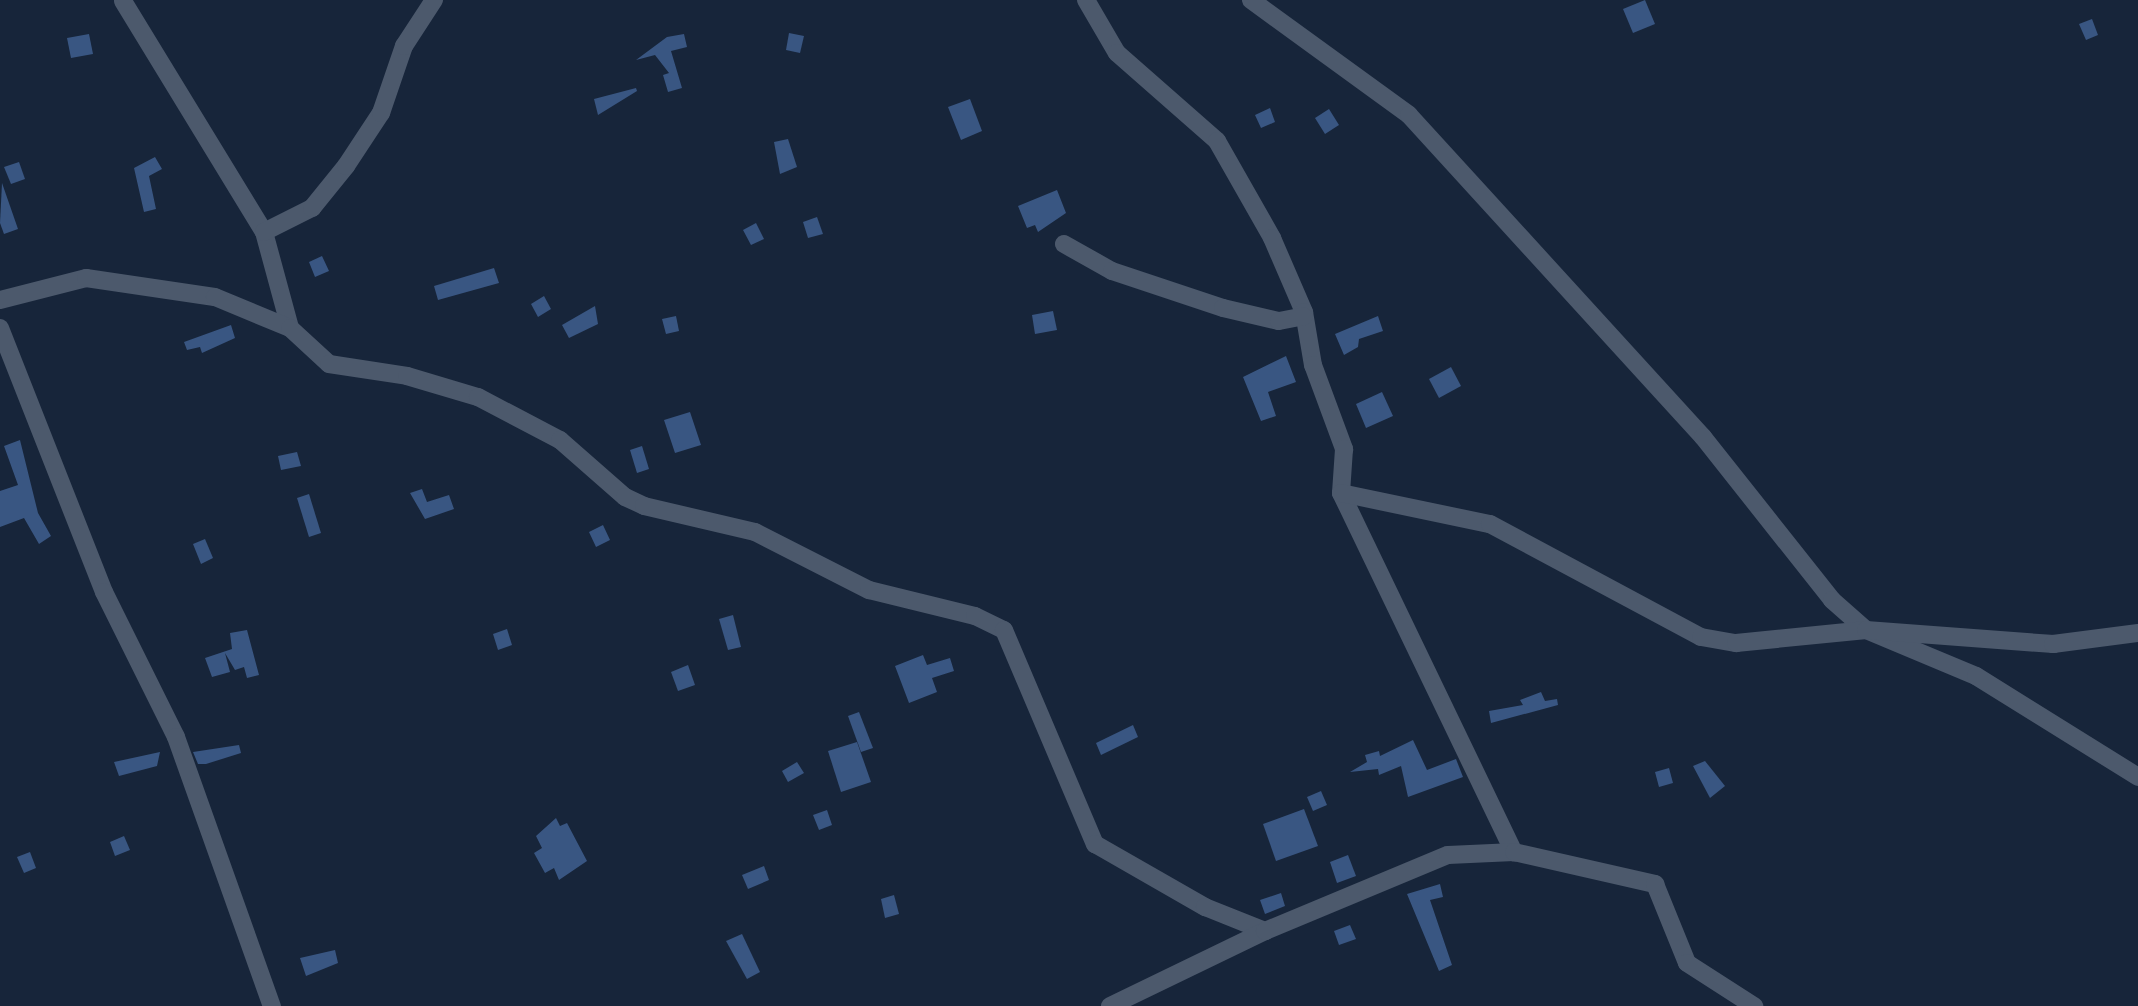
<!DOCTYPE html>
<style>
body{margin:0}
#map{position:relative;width:2138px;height:1006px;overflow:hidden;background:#17253a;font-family:Montserrat,sans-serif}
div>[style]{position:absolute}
.building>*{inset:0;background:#395682}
.minor>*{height:18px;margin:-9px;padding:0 9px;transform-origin:9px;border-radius:9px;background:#4c596c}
span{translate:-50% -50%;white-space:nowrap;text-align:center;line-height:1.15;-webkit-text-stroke:7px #080e18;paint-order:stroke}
</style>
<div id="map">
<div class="building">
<i style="clip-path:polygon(1645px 0,1655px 24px,1633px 33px,1623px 9px)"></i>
<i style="clip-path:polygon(2092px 19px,2098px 35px,2086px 40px,2079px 24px)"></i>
<i style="clip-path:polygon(789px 33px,804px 36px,800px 53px,786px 50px)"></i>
<i style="clip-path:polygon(89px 34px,93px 54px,71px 58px,67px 38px)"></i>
<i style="clip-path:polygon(684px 34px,687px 47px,671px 51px,682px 88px,668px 92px,663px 75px,669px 73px,655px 55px,636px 60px,667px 37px)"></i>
<i style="clip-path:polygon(636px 88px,637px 91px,598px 115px,594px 99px)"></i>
<i style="clip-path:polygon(970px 99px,982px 131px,961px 140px,948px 107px)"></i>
<i style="clip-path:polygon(1270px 108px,1275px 122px,1261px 128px,1255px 115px)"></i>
<i style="clip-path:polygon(1329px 109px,1339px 125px,1325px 134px,1315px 118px)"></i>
<i style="clip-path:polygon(788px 139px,797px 167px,780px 174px,774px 142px)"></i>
<i style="clip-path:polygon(155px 157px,162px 169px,149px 176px,156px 209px,144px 212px,134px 168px)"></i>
<i style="clip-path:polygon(19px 162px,25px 179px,11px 184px,4px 167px)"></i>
<i style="clip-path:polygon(2px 183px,18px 229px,4px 234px,0 223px)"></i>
<i style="clip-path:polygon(1057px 190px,1066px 213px,1038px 232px,1035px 225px,1027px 228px,1018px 206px)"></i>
<i style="clip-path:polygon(817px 217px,823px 234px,808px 238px,803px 222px)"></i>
<i style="clip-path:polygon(756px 223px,764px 239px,751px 245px,743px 230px)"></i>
<i style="clip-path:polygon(322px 256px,329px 271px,315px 277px,309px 262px)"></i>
<i style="clip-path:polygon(494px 268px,499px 283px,438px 300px,434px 286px)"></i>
<i style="clip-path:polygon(544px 296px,551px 309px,538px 317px,531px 304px)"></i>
<i style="clip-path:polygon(595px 306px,598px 324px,569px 338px,562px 325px)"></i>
<i style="clip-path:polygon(1053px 311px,1057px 330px,1035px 334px,1032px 315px)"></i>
<i style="clip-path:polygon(676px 316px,679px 331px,666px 334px,662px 319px)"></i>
<i style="clip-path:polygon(1378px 316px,1383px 331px,1359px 339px,1358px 347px,1344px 355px,1335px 334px)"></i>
<i style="clip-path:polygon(231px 325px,235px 338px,202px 353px,200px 347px,187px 350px,184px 342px)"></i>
<i style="clip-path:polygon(1286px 356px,1296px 382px,1268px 392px,1276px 416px,1261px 421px,1243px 377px)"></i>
<i style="clip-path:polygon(1451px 367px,1461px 386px,1439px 398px,1429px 379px)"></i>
<i style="clip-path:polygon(1382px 392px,1393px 416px,1366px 428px,1356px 404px)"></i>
<i style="clip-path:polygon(690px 412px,701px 445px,675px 453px,664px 420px)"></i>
<i style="clip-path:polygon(20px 440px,38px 513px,51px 536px,39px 544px,24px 518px,0 527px,0 491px,18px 485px,4px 446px)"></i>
<i style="clip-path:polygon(642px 446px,649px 469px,637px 473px,630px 450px)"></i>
<i style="clip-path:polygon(297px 452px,301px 466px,281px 470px,278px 456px)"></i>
<i style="clip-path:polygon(422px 489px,427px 502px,449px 495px,454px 509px,425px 519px,410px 493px)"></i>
<i style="clip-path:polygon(309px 494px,321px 533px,309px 537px,297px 498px)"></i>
<i style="clip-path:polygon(603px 525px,610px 540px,596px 547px,589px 532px)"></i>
<i style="clip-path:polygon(205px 539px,213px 558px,201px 564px,193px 544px)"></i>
<i style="clip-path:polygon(733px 615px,741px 647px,728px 650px,719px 619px)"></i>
<i style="clip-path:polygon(507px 629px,512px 645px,498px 650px,493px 634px)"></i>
<i style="clip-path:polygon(247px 630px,259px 675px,247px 678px,244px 667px,235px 670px,225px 653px,230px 672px,212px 677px,205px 658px,232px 649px,230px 633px)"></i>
<i style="clip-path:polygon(923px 655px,927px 665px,950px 658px,954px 671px,932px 678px,937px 692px,909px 703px,895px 666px)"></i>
<i style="clip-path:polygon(688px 665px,695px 685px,678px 691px,671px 672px)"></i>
<i style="clip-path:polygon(1541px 692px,1545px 701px,1557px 699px,1558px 705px,1491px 723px,1489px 711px,1523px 705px,1520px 700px)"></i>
<i style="clip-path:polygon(859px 712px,873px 748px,861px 752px,848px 716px)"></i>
<i style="clip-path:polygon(1133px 725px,1138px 737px,1101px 755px,1096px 743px)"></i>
<i style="clip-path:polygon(1413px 740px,1427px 770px,1456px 759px,1463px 777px,1408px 797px,1401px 766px,1379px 775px,1378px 769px,1350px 772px,1367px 762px,1365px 755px,1379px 751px,1380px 756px)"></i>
<i style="clip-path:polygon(857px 742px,871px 782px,841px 792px,828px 751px)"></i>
<i style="clip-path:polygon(239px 745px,241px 753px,206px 764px,198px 764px,193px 752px)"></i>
<i style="clip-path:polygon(160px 752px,157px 766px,119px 776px,114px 762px)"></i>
<i style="clip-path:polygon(1705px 761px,1725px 786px,1710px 798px,1693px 766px)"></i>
<i style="clip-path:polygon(797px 762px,804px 773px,788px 782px,782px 771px)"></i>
<i style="clip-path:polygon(1669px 768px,1673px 783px,1659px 787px,1655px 772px)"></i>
<i style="clip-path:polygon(1321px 791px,1327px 805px,1313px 811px,1307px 797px)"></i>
<i style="clip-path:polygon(1304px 809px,1318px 846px,1276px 861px,1263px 824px)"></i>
<i style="clip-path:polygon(827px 810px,832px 825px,819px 830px,813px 815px)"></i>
<i style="clip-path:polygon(556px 818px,560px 826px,567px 823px,587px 861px,559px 880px,554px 868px,545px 873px,534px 853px,542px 848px,536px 836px)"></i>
<i style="clip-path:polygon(124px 836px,130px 850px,115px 856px,110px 842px)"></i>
<i style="clip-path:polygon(30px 852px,36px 868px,24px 873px,17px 857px)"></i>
<i style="clip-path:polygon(1348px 855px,1356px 876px,1337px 883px,1330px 862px)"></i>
<i style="clip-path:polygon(764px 866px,769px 880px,748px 889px,742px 875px)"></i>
<i style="clip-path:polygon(1440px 884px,1443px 897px,1430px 900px,1452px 965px,1439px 971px,1407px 894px)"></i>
<i style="clip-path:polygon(1281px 893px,1285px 906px,1265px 914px,1260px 900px)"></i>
<i style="clip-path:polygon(894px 895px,899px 914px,885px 918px,881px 899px)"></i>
<i style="clip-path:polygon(1350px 925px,1356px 939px,1339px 945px,1334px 931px)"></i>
<i style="clip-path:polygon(742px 934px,760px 972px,747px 979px,726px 941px)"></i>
<i style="clip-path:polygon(335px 950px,338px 963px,306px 976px,300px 958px)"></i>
</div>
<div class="minor">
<i style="left:1086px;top:0;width:61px;rotate:59.7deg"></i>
<i style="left:1117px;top:53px;width:133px;rotate:41.3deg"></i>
<i style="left:1217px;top:141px;width:112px;rotate:60.4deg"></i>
<i style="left:1272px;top:238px;width:81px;rotate:66.6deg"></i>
<i style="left:1304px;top:312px;width:54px;rotate:80.4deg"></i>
<i style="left:1313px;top:365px;width:90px;rotate:69.7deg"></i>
<i style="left:1344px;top:449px;width:44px;rotate:93.9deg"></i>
<i style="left:1341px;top:493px;width:399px;rotate:64.3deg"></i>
<i style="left:1251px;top:0;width:195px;rotate:36deg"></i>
<i style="left:1409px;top:115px;width:436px;rotate:47.6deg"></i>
<i style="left:1703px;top:437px;width:208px;rotate:51.6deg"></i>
<i style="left:1832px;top:600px;width:45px;rotate:41.4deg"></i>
<i style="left:1866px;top:630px;width:119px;rotate:22.7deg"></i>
<i style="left:1976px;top:676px;width:191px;rotate:31.9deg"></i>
<i style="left:123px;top:1px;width:271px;rotate:58.6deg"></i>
<i style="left:264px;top:232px;width:99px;rotate:74.8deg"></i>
<i style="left:264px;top:232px;width:54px;rotate:-26.6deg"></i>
<i style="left:312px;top:208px;width:54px;rotate:-51deg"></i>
<i style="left:346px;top:166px;width:64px;rotate:-56.6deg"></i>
<i style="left:381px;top:113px;width:71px;rotate:-71.1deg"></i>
<i style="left:404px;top:46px;width:55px;rotate:-56.9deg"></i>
<i style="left:1064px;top:244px;width:55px;rotate:29.4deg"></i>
<i style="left:1112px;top:271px;width:117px;rotate:18.4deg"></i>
<i style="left:1223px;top:308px;width:57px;rotate:13.1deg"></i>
<i style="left:1279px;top:321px;width:25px;rotate:-11deg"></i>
<i style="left:0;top:300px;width:89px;rotate:-14.3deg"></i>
<i style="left:86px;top:278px;width:130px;rotate:8.4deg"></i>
<i style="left:215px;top:297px;width:81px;rotate:22.5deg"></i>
<i style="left:290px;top:328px;width:53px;rotate:42.7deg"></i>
<i style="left:329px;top:364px;width:79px;rotate:8.7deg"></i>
<i style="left:407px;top:376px;width:74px;rotate:16.5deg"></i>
<i style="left:478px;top:397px;width:93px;rotate:27.7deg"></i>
<i style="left:560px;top:440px;width:86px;rotate:41.2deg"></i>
<i style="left:625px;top:497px;width:21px;rotate:25deg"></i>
<i style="left:644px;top:506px;width:114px;rotate:13.2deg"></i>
<i style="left:755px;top:532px;width:128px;rotate:27deg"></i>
<i style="left:869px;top:590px;width:109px;rotate:13.8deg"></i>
<i style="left:975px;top:616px;width:32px;rotate:26deg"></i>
<i style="left:1004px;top:630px;width:233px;rotate:67deg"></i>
<i style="left:1095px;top:844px;width:127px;rotate:29.8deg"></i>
<i style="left:1205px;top:907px;width:65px;rotate:21.8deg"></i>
<i style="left:0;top:328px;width:284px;rotate:68.5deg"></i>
<i style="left:104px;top:592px;width:162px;rotate:63.6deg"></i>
<i style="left:176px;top:737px;width:286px;rotate:70.4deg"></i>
<i style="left:1341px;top:493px;width:152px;rotate:11.8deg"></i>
<i style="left:1490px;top:524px;width:239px;rotate:28.2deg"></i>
<i style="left:1701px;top:637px;width:36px;rotate:10deg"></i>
<i style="left:1736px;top:643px;width:131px;rotate:-5.7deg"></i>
<i style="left:1866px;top:630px;width:188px;rotate:4.3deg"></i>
<i style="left:2053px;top:644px;width:86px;rotate:-7.4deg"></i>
<i style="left:1110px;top:1006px;width:172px;rotate:-25.8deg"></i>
<i style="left:1265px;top:931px;width:198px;rotate:-22.6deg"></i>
<i style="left:1448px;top:855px;width:66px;rotate:-2.6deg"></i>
<i style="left:1514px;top:852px;width:145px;rotate:12.8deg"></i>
<i style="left:1655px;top:884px;width:85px;rotate:67.9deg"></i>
<i style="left:1687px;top:963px;width:80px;rotate:32.7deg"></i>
</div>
</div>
